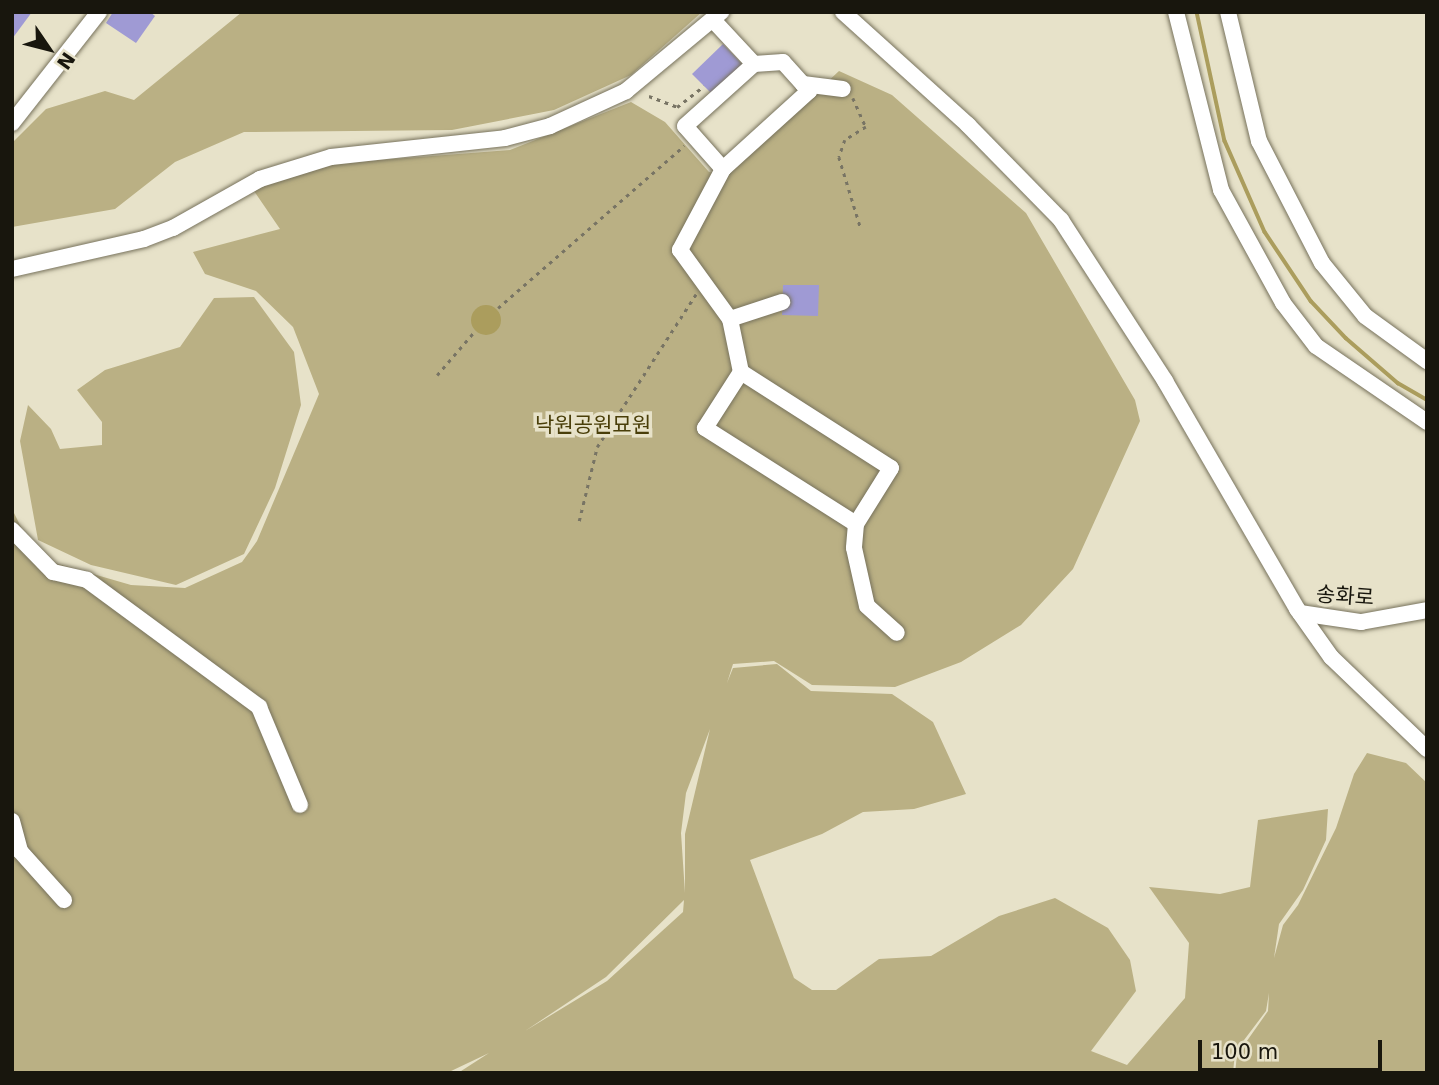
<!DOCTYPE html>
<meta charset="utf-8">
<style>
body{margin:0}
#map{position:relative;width:1439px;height:1085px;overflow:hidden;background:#e7e2c9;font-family:"DejaVu Sans","Noto Sans KR",sans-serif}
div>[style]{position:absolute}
.green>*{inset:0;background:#bab084}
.water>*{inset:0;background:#ab9d5d}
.round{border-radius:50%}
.stream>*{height:3.5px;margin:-1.75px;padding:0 1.75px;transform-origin:1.75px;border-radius:1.75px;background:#ab9d5d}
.building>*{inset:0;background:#9f9ad4}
.path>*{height:2.5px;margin-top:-1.25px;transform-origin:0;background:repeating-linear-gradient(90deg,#787464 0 3.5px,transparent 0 8.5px)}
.roads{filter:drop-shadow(0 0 2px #77725c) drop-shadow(0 0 2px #77725c)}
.minor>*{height:16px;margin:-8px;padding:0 8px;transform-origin:8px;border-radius:8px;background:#fff}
span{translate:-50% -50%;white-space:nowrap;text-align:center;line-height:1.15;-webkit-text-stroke:7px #e7e2c9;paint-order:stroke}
.park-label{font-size:21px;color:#493e09}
.street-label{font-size:21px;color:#18160d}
.frame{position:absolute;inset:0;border:14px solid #18160d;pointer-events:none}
.north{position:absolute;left:14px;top:14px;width:70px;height:70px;-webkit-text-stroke:5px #e7e2c9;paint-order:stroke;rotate:125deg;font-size:19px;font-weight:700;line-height:28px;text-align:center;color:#18160d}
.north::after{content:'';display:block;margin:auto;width:24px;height:32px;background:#18160d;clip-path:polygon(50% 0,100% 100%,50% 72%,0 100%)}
.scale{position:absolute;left:1198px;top:1040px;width:184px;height:32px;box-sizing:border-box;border:4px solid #18160d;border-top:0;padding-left:9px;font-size:21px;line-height:24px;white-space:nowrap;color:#18160d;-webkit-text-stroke:5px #e7e2c9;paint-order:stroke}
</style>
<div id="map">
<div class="green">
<i style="clip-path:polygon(242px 12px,702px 12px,631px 75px,554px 110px,452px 130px,244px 132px,175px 162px,115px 209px,12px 227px,12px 143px,46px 109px,105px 91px,134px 100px)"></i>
<i style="clip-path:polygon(evenodd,839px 71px,892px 95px,1026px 213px,1135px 400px,1140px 421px,1073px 569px,1021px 625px,961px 662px,895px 687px,812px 685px,774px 661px,733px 664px,727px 683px,733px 668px,777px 664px,811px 691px,892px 694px,933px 722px,966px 794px,914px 809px,863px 812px,822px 834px,750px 860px,794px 978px,812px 990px,836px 990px,879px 959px,931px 956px,999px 916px,1055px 898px,1108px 928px,1130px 960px,1136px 991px,1091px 1051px,1127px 1065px,1185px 998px,1189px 943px,1149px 887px,1220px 894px,1250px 887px,1258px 820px,1328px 809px,1326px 840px,1303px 890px,1279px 924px,1274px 958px,1283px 925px,1298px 905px,1336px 828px,1354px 774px,1367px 753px,1406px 763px,1427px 783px,1427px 1073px,1235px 1073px,1237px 1055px,1268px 1011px,1269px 993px,1266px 1011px,1235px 1052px,1233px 1073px,458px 1073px,489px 1053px,449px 1072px,428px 1073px,12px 1073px,12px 509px,25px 535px,55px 563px,131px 585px,185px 588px,242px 562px,257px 541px,319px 394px,293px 327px,256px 291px,205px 274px,193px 252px,280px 229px,254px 191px,282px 178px,328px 164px,510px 150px,631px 102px,665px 122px,709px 172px,727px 176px,839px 71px,710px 729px,685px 834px,685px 893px,681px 833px,686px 793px,710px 729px,839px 71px,684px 900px,683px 912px,607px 981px,525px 1031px,606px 977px,684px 900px)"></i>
<i style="clip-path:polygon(254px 297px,294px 352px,301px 405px,275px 488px,244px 554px,176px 585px,91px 565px,38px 540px,20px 441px,28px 405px,51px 429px,60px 449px,102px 445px,102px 422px,77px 390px,105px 370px,180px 347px,214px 298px)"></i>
</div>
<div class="water">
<i class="round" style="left:471px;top:305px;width:30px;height:30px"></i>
</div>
<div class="stream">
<i style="left:1197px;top:12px;width:132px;rotate:77.8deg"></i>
<i style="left:1225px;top:141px;width:99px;rotate:66.3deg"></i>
<i style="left:1265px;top:232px;width:83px;rotate:56.3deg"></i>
<i style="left:1311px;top:301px;width:51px;rotate:46.6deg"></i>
<i style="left:1346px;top:338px;width:69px;rotate:40.9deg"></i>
<i style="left:1398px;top:383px;width:34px;rotate:30deg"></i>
</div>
<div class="building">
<i style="clip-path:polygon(12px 12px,32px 12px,12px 39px)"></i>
<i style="clip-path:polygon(113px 12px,150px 12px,155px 16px,136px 43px,106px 23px)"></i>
<i style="clip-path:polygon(723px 44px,743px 65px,713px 95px,692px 74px)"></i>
<i style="clip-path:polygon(783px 285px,819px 285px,818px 316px,782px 315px)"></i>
</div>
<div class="path">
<i style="left:649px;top:96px;width:30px;rotate:21deg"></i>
<i style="left:677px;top:107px;width:34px;rotate:-38deg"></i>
<i style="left:853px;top:98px;width:32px;rotate:66deg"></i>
<i style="left:866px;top:127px;width:25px;rotate:148deg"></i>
<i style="left:845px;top:140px;width:18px;rotate:109deg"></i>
<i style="left:839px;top:157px;width:75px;rotate:73deg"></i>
<i style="left:498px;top:308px;width:247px;rotate:-41.1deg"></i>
<i style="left:437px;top:375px;width:57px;rotate:-49.3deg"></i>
<i style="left:579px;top:521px;width:76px;rotate:-76.3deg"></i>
<i style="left:597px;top:447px;width:182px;rotate:-57.1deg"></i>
</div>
<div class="roads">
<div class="minor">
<i style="left:843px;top:12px;width:169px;rotate:42.1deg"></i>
<i style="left:968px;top:125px;width:133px;rotate:45.6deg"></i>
<i style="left:1061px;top:220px;width:192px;rotate:57.1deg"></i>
<i style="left:1165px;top:381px;width:263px;rotate:59.9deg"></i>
<i style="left:1297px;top:609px;width:59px;rotate:54.7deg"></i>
<i style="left:1331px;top:657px;width:133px;rotate:43.8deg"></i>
<i style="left:1176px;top:12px;width:184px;rotate:75.8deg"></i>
<i style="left:1221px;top:190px;width:129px;rotate:61.2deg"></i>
<i style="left:1283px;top:303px;width:54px;rotate:52.5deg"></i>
<i style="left:1316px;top:346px;width:135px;rotate:34.4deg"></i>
<i style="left:1228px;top:12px;width:133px;rotate:76.5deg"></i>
<i style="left:1259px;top:141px;width:137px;rotate:62.7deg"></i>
<i style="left:1322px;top:263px;width:68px;rotate:50.9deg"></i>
<i style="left:1365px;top:316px;width:77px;rotate:36deg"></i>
<i style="left:713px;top:20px;width:60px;rotate:47deg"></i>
<i style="left:803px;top:84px;width:40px;rotate:7.1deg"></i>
<i style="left:12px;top:123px;width:141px;rotate:-51.9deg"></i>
<i style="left:723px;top:169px;width:57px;rotate:-131.5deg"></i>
<i style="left:685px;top:126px;width:93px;rotate:-41.9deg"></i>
<i style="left:754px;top:64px;width:29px;rotate:-4deg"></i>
<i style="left:783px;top:62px;width:39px;rotate:48deg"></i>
<i style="left:809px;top:91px;width:116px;rotate:137.8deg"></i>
<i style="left:723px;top:169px;width:92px;rotate:118deg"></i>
<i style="left:680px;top:250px;width:85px;rotate:54.1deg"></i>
<i style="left:730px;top:319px;width:54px;rotate:78.3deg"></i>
<i style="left:12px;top:269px;width:135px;rotate:-12.8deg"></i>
<i style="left:144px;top:239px;width:31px;rotate:-21deg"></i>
<i style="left:173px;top:228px;width:100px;rotate:-29.4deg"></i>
<i style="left:260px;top:179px;width:74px;rotate:-17.2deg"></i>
<i style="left:331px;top:157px;width:175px;rotate:-6.2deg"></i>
<i style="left:505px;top:138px;width:47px;rotate:-14.9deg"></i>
<i style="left:550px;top:126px;width:84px;rotate:-24.7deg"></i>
<i style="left:626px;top:91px;width:124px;rotate:-39.7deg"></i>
<i style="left:730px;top:319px;width:55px;rotate:-18.1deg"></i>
<i style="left:856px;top:524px;width:179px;rotate:-147.6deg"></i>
<i style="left:705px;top:428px;width:67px;rotate:-57.3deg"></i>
<i style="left:741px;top:372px;width:178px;rotate:32.6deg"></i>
<i style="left:891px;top:468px;width:66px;rotate:122deg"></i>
<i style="left:856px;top:524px;width:24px;rotate:95deg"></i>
<i style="left:854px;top:548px;width:59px;rotate:77.4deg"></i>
<i style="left:867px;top:606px;width:40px;rotate:42deg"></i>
<i style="left:12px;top:530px;width:59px;rotate:45.7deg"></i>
<i style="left:53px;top:572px;width:35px;rotate:13deg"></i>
<i style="left:87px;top:580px;width:214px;rotate:36.4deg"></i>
<i style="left:259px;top:707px;width:106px;rotate:67.3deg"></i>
<i style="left:1300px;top:613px;width:62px;rotate:8.4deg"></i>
<i style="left:1361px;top:622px;width:67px;rotate:-10.3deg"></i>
<i style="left:12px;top:821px;width:31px;rotate:75deg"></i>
<i style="left:20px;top:851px;width:66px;rotate:48.1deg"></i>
</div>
</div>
<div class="park-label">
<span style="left:593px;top:425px">낙원공원묘원</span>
</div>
<div class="street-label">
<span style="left:1345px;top:596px;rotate:4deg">송화로</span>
</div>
<div class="frame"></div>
<div class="north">N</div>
<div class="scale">100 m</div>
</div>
